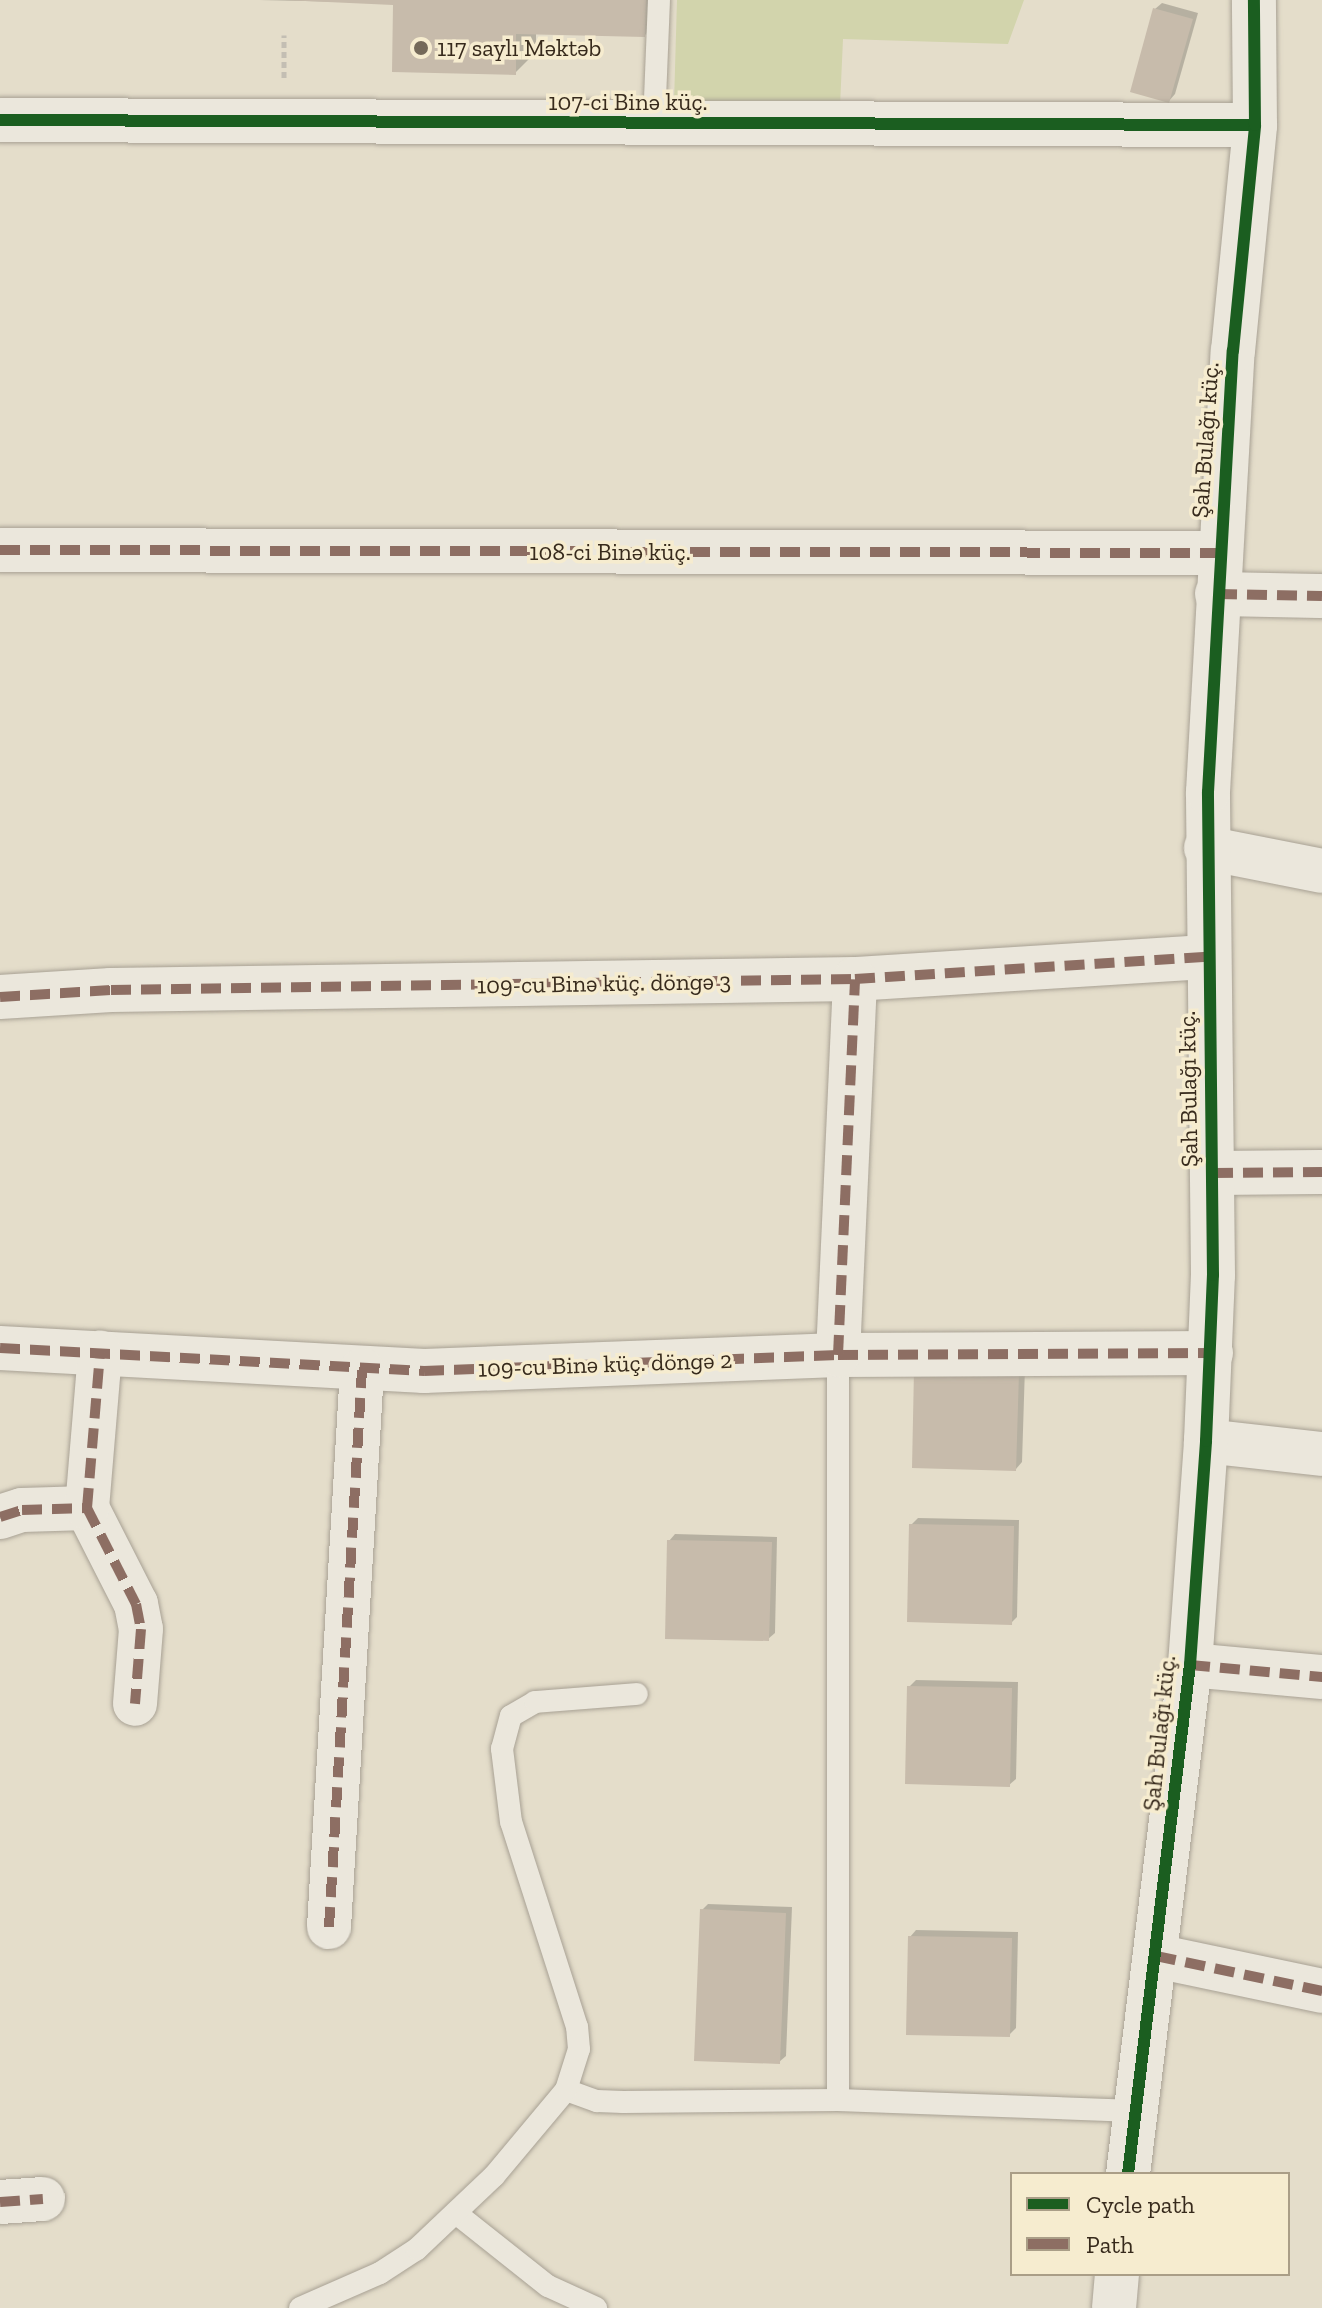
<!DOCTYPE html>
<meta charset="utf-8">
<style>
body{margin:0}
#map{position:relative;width:1322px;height:2308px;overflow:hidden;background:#e4ddca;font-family:"Zilla Slab",serif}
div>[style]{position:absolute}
.green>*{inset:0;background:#d2d4ac}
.shadow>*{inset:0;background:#0003}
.building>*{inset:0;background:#c7bbab}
.path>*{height:5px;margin-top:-2.5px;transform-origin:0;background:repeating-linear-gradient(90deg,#c3beb3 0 6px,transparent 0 10px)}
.roads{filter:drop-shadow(0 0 2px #a8a194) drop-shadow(0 0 2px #a8a194)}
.lane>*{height:22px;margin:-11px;padding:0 11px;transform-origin:11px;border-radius:11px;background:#ebe7dc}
.street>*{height:44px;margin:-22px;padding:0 22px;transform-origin:22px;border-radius:22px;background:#ebe7dc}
.secondary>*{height:44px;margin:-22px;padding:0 22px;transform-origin:22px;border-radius:22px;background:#ebe7dc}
.quiet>*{height:10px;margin-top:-5px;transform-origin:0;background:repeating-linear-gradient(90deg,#8d6e63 0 20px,transparent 0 30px)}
.cycleway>*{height:12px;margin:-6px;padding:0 6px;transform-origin:6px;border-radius:6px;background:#1b5e20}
.dots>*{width:22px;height:22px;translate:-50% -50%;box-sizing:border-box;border:4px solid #f6eccf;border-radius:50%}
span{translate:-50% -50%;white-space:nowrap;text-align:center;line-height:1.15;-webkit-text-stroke:7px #f6eccf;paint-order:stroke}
.poi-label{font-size:24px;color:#372a1c}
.left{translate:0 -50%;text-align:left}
.street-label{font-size:24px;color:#372a1c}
.legend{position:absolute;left:1010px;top:2172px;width:280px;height:104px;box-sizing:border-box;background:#f6eccf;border:2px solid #aa9e87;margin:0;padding:10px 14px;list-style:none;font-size:24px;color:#372a1c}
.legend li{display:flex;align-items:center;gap:16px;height:40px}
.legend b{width:40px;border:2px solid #aa9e87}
</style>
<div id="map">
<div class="green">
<i style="clip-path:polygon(677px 0,1024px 0,1008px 44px,843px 39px,840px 106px,674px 102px)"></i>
</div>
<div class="shadow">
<i style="clip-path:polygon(259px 0,666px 0,666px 14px,645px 35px,536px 33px,536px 52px,515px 73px,395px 3px)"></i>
<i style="clip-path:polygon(1162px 3px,1198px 13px,1175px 94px,1169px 101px,1155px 9px)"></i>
<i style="clip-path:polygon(1025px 1366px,1022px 1462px,1016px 1469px,914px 1466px)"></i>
<i style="clip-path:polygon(918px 1518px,1019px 1520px,1017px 1617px,1011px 1623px,911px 1525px)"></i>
<i style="clip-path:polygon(675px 1534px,777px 1537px,775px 1633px,768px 1639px,669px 1541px)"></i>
<i style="clip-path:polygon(916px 1680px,1018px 1682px,1016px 1779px,1009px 1785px,909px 1687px)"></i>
<i style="clip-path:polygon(708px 1904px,792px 1907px,786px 2056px,779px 2062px,702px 1910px)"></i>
<i style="clip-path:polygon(916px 1930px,1018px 1932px,1016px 2028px,1009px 2035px,910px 1937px)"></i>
</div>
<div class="building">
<i style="clip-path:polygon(284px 0,646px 0,645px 37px,516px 34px,516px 75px,392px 72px,393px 5px)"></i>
<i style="clip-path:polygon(1153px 8px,1193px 19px,1169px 103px,1130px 92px)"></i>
<i style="clip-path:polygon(914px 1370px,1019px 1372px,1016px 1471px,912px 1468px)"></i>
<i style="clip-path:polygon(909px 1524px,1014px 1526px,1012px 1625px,907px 1622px)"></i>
<i style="clip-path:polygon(667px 1540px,772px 1542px,769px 1641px,665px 1639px)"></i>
<i style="clip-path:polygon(907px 1686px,1012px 1688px,1010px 1787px,905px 1784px)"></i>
<i style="clip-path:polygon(700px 1909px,786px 1913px,780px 2064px,694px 2061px)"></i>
<i style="clip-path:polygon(908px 1936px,1012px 1938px,1010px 2037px,906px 2035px)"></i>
</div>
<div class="path">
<i style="left:284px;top:78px;width:43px;rotate:-90deg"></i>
</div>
<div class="roads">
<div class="lane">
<i style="left:654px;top:124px;width:124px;rotate:-87.7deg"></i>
<i style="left:566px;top:2090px;width:33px;rotate:20deg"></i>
<i style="left:597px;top:2101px;width:26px;rotate:2deg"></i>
<i style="left:623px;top:2102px;width:215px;rotate:-0.5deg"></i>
<i style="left:838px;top:2100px;width:297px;rotate:2.1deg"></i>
<i style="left:838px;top:2100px;width:745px;rotate:-90deg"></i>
<i style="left:457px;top:2214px;width:116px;rotate:38.4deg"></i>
<i style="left:548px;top:2286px;width:53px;rotate:24.6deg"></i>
<i style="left:300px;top:2308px;width:87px;rotate:-23.6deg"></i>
<i style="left:380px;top:2273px;width:44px;rotate:-33deg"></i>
<i style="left:417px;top:2249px;width:106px;rotate:-43.5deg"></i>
<i style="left:494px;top:2176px;width:112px;rotate:-50.1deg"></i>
<i style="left:566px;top:2090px;width:43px;rotate:-72.4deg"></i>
<i style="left:579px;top:2049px;width:22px;rotate:-95deg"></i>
<i style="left:577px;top:2027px;width:215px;rotate:-107.8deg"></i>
<i style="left:511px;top:1822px;width:74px;rotate:-97deg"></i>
<i style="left:502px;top:1749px;width:34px;rotate:-75deg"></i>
<i style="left:511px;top:1716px;width:28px;rotate:-30deg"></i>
<i style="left:535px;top:1702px;width:102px;rotate:-4.5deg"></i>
</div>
<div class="street">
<i style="left:0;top:120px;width:1255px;rotate:0.23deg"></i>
<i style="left:0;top:550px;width:1220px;rotate:0.14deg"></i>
<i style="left:1217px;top:594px;width:105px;rotate:1.1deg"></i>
<i style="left:1206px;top:848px;width:118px;rotate:11.2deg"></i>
<i style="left:0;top:997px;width:111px;rotate:-3.6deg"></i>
<i style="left:111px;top:990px;width:744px;rotate:-0.85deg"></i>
<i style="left:855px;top:979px;width:353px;rotate:-3.6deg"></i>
<i style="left:1213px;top:1173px;width:109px;rotate:-0.5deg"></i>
<i style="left:0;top:1348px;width:425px;rotate:3.1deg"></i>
<i style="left:424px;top:1371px;width:414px;rotate:-2.2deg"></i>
<i style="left:838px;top:1355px;width:373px;rotate:-0.3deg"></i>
<i style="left:838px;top:1355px;width:376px;rotate:-87.4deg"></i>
<i style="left:1206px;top:1441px;width:117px;rotate:6.4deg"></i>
<i style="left:87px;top:1508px;width:108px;rotate:63deg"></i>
<i style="left:136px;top:1604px;width:25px;rotate:79deg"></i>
<i style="left:141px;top:1629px;width:75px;rotate:94.6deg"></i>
<i style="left:0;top:1517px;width:23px;rotate:-18deg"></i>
<i style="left:22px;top:1510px;width:65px;rotate:-1.8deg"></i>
<i style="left:87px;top:1508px;width:156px;rotate:-85.2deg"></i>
<i style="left:1190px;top:1665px;width:133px;rotate:5.2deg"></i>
<i style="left:329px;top:1927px;width:558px;rotate:-86.61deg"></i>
<i style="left:1156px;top:1956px;width:170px;rotate:11.9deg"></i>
<i style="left:0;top:2202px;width:43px;rotate:-4deg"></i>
</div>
<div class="secondary">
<i style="left:1128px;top:2174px;width:513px;rotate:-83.06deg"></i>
<i style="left:1190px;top:1665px;width:225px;rotate:-85.9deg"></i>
<i style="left:1206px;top:1441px;width:166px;rotate:-87.6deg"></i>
<i style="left:1213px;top:1275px;width:483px;rotate:-90.6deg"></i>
<i style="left:1208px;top:792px;width:442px;rotate:-86.8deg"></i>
<i style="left:1233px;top:351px;width:227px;rotate:-84.4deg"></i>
<i style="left:1255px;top:125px;width:125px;rotate:-90.5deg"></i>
<i style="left:1114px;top:2308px;width:34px;rotate:-85deg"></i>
</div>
</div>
<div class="quiet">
<i style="left:0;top:550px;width:1220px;rotate:0.14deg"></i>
<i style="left:1217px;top:594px;width:105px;rotate:1.1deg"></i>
<i style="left:0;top:997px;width:111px;rotate:-3.6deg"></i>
<i style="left:111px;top:990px;width:744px;rotate:-0.85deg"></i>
<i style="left:855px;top:979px;width:353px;rotate:-3.6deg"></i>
<i style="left:1213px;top:1173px;width:109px;rotate:-0.5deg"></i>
<i style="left:0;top:1348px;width:425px;rotate:3.1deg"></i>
<i style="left:424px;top:1371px;width:414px;rotate:-2.2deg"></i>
<i style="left:838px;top:1355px;width:373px;rotate:-0.3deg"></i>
<i style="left:838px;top:1355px;width:376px;rotate:-87.4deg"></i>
<i style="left:87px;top:1508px;width:108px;rotate:63deg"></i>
<i style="left:136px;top:1604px;width:25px;rotate:79deg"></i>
<i style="left:141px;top:1629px;width:75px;rotate:94.6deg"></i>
<i style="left:0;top:1517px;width:23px;rotate:-18deg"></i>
<i style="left:22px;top:1510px;width:65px;rotate:-1.8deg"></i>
<i style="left:87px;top:1508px;width:156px;rotate:-85.2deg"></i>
<i style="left:1190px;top:1665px;width:133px;rotate:5.2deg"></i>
<i style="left:329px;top:1927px;width:558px;rotate:-86.61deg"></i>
<i style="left:1156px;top:1956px;width:170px;rotate:11.9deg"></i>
<i style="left:0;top:2202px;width:43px;rotate:-4deg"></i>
</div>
<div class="cycleway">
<i style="left:0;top:120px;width:1255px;rotate:0.23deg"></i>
<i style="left:1128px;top:2174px;width:513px;rotate:-83.06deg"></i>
<i style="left:1190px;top:1665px;width:225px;rotate:-85.9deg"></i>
<i style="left:1206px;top:1441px;width:166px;rotate:-87.6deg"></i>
<i style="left:1213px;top:1275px;width:483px;rotate:-90.6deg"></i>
<i style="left:1208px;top:792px;width:442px;rotate:-86.8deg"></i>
<i style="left:1233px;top:351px;width:227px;rotate:-84.4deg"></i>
<i style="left:1255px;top:125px;width:125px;rotate:-90.5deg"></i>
</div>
<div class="dots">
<i style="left:421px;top:48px;background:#746959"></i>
</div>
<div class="poi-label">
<span class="left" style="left:437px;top:48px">117 saylı Məktəb</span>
</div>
<div class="street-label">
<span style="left:628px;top:102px">107-ci Binə küç.</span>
<span style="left:1205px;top:440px;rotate:-86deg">Şah Bulağı küç.</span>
<span style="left:610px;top:552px">108-ci Binə küç.</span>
<span style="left:604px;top:983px;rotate:-1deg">109-cu Binə küç. döngə 3</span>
<span style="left:1188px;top:1089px;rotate:-91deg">Şah Bulağı küç.</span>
<span style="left:605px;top:1364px;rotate:-2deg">109-cu Binə küç. döngə 2</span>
<span style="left:1159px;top:1733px;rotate:-84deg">Şah Bulağı küç.</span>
</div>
<ul class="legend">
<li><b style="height:10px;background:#1b5e20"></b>Cycle path</li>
<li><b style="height:10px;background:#8d6e63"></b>Path</li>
</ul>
</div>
